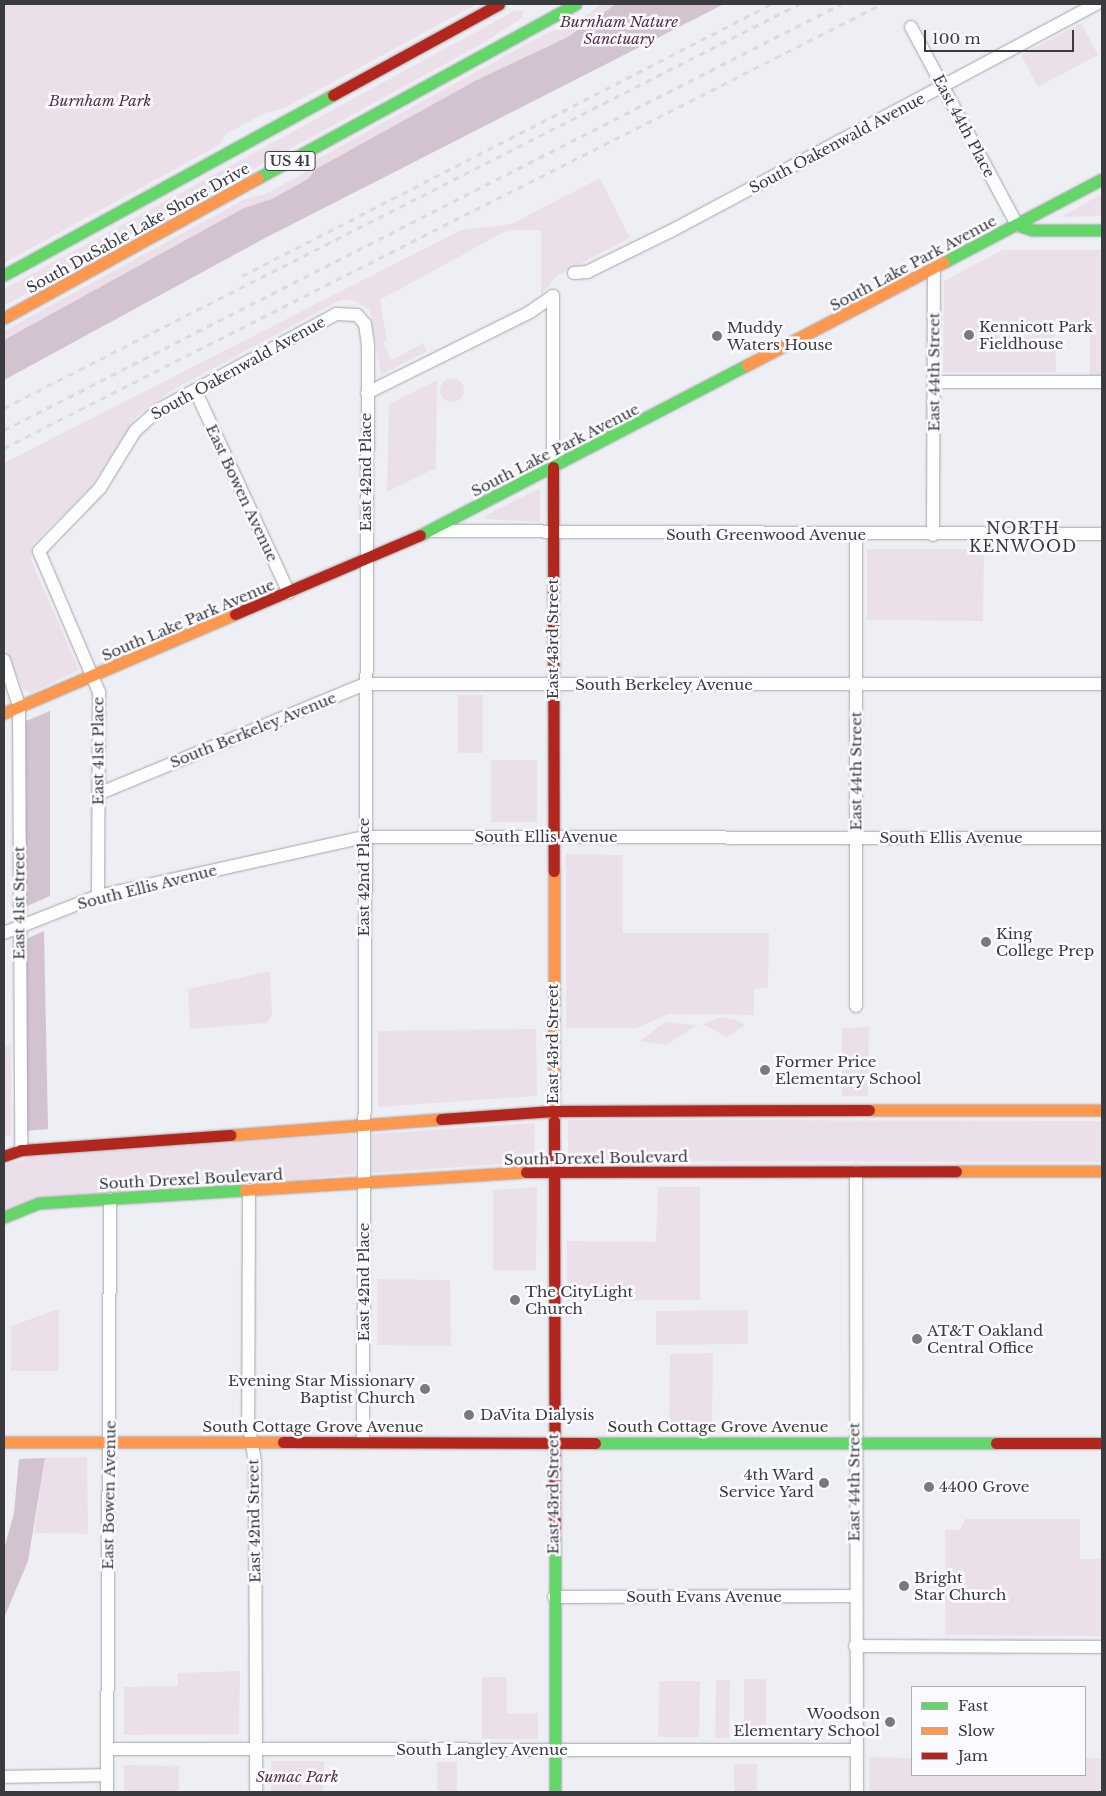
<!DOCTYPE html>
<style>
body{margin:0}
#map{position:relative;width:1106px;height:1796px;overflow:hidden;background:#eeeff4;font-family:"Libre Baskerville",serif}
div>[style]{position:absolute}
.green>*{inset:0;background:#ebe0ea}
.round{border-radius:50%}
.forest>*{inset:0;background:#d3c2d0}
.roads{filter:drop-shadow(0 0 1px #a3a4a7) drop-shadow(0 0 1px #a3a4a7)}
.street>*{height:12px;margin:-6px;padding:0 6px;transform-origin:6px;border-radius:6px;background:#fcfdfd}
.fast>*{height:11px;margin:-5.5px;padding:0 5.5px;transform-origin:5.5px;border-radius:5.5px;background:#63d668}
.slow>*{height:11px;margin:-5.5px;padding:0 5.5px;transform-origin:5.5px;border-radius:5.5px;background:#ff974d}
.jam>*{height:11px;margin:-5.5px;padding:0 5.5px;transform-origin:5.5px;border-radius:5.5px;background:#b3261e}
.rail>*{height:3px;margin-top:-1.5px;transform-origin:0;background:repeating-linear-gradient(90deg,#dbdbdd 0 6px,transparent 0 12px)}
.dots>*{width:14px;height:14px;translate:-50% -50%;box-sizing:border-box;border:2px solid #fbfbff;border-radius:50%}
span{translate:-50% -50%;white-space:nowrap;text-align:center;line-height:1.15;-webkit-text-stroke:5px #fbfbff;paint-order:stroke}
.shield-label span{padding:1px 4px;background:#fbfbff;border:1px solid;border-radius:4px;-webkit-text-stroke-width:0}
.shield-label{font-size:14px;color:#3a3b3e;font-weight:700}
.park-label{font-size:15px;color:#582e4c;font-style:italic}
.street-label{font-size:15px;color:#3a3b3e}
.poi-label{font-size:15px;color:#3a3b3e}
.left{translate:0 -50%;text-align:left}
.right{translate:-100% -50%;text-align:right}
.neighbourhood-label{font-size:16px;color:#3a3b3e;letter-spacing:1px}
.frame{position:absolute;inset:0;border:5px solid #3a3b3e;pointer-events:none}
.legend{position:absolute;left:911px;top:1686px;width:175px;height:90px;box-sizing:border-box;background:#fbfbff;border:1px solid #aeaeb2;margin:0;padding:6px 9px;list-style:none;font-size:15px;color:#3a3b3e}
.legend li{display:flex;align-items:center;gap:10px;height:25px}
.legend b{width:25px;border:1px solid #aeaeb2}
.scale{position:absolute;left:924px;top:30px;width:150px;height:22px;box-sizing:border-box;border:2px solid #3a3b3e;border-top:0;padding-left:6px;font-size:15px;line-height:18px;white-space:nowrap;color:#3a3b3e;-webkit-text-stroke:4px #fbfbff;paint-order:stroke}
</style>
<div id="map">
<div class="green">
<i style="clip-path:polygon(4px 4px,477px 4px,285px 108px,265px 113px,226px 134px,219px 145px,4px 263px)"></i>
<i style="clip-path:polygon(601px 4px,724px 4px,265px 238px,4px 380px,4px 331px,245px 199px,266px 194px,304px 173px,310px 163px,547px 33px,578px 22px)"></i>
<i style="clip-path:polygon(516px 10px,523px 11px,522px 18px,485px 42px,4px 306px,4px 289px)"></i>
<i style="clip-path:polygon(1081px 23px,1098px 55px,1038px 87px,1021px 55px)"></i>
<i style="clip-path:polygon(600px 178px,630px 238px,557px 276px,541px 295px,541px 230px,508px 230px,380px 300px,387px 340px,383px 343px,392px 360px,423px 343px,427px 351px,387px 372px,381px 375px,370px 311px,353px 300px,340px 300px,169px 392px,137px 416px,90px 488px,32px 545px,31px 560px,79px 670px,31px 693px,23px 689px,4px 645px,4px 463px,461px 230px,511px 224px)"></i>
<i style="clip-path:polygon(1102px 194px,1102px 216px,1061px 217px,1071px 211px)"></i>
<i style="clip-path:polygon(1002px 250px,1102px 250px,1102px 375px,1090px 375px,1090px 325px,1055px 325px,1056px 372px,943px 372px,944px 281px)"></i>
<i class="round" style="left:440px;top:378px;width:24px;height:24px"></i>
<i style="clip-path:polygon(437px 380px,436px 468px,387px 492px,389px 404px)"></i>
<i style="clip-path:polygon(540px 488px,540px 522px,484px 519px,486px 515px)"></i>
<i style="clip-path:polygon(867px 549px,984px 549px,983px 621px,867px 620px)"></i>
<i style="clip-path:polygon(458px 695px,483px 695px,483px 753px,458px 753px)"></i>
<i style="clip-path:polygon(491px 760px,537px 760px,537px 822px,491px 822px)"></i>
<i style="clip-path:polygon(566px 854px,623px 855px,623px 933px,769px 933px,768px 988px,754px 989px,754px 1015px,669px 1014px,636px 1028px,566px 1028px)"></i>
<i style="clip-path:polygon(270px 971px,272px 1014px,267px 1023px,190px 1029px,188px 989px)"></i>
<i style="clip-path:polygon(722px 1017px,736px 1020px,745px 1025px,727px 1037px,702px 1024px)"></i>
<i style="clip-path:polygon(665px 1022px,696px 1025px,667px 1045px,640px 1041px)"></i>
<i style="clip-path:polygon(869px 1027px,868px 1096px,842px 1096px,842px 1028px)"></i>
<i style="clip-path:polygon(536px 1029px,537px 1096px,378px 1107px,378px 1031px)"></i>
<i style="clip-path:polygon(11px 1044px,11px 1135px,4px 1138px,4px 1048px)"></i>
<i style="clip-path:polygon(568px 1120px,1102px 1121px,1102px 1162px,568px 1161px)"></i>
<i style="clip-path:polygon(535px 1123px,534px 1162px,372px 1173px,372px 1134px)"></i>
<i style="clip-path:polygon(355px 1134px,355px 1174px,4px 1209px,4px 1165px,33px 1157px)"></i>
<i style="clip-path:polygon(537px 1187px,536px 1270px,493px 1271px,493px 1190px)"></i>
<i style="clip-path:polygon(658px 1187px,700px 1187px,700px 1300px,567px 1301px,567px 1241px,656px 1242px)"></i>
<i style="clip-path:polygon(377px 1279px,450px 1280px,451px 1346px,377px 1345px)"></i>
<i style="clip-path:polygon(59px 1309px,59px 1371px,11px 1371px,11px 1326px)"></i>
<i style="clip-path:polygon(748px 1310px,748px 1344px,656px 1345px,656px 1311px)"></i>
<i style="clip-path:polygon(713px 1353px,712px 1422px,669px 1422px,670px 1354px)"></i>
<i style="clip-path:polygon(87px 1457px,88px 1534px,34px 1533px,45px 1458px)"></i>
<i style="clip-path:polygon(965px 1519px,1080px 1519px,1080px 1559px,1102px 1559px,1102px 1636px,945px 1635px,945px 1530px,960px 1530px)"></i>
<i style="clip-path:polygon(240px 1671px,239px 1734px,124px 1735px,124px 1687px,178px 1686px,178px 1673px)"></i>
<i style="clip-path:polygon(482px 1677px,507px 1677px,507px 1714px,538px 1713px,538px 1739px,482px 1739px)"></i>
<i style="clip-path:polygon(744px 1679px,766px 1679px,766px 1737px,744px 1737px)"></i>
<i style="clip-path:polygon(716px 1680px,730px 1680px,729px 1738px,715px 1738px)"></i>
<i style="clip-path:polygon(659px 1681px,700px 1681px,699px 1737px,658px 1737px)"></i>
<i style="clip-path:polygon(869px 1757px,912px 1758px,912px 1775px,1085px 1775px,1085px 1758px,1102px 1758px,1102px 1792px,869px 1792px)"></i>
<i style="clip-path:polygon(271px 1761px,324px 1761px,323px 1792px,271px 1792px)"></i>
<i style="clip-path:polygon(437px 1762px,457px 1762px,457px 1792px,437px 1792px)"></i>
<i style="clip-path:polygon(734px 1764px,757px 1764px,757px 1792px,734px 1792px)"></i>
<i style="clip-path:polygon(124px 1765px,179px 1766px,179px 1792px,124px 1792px)"></i>
</div>
<div class="forest">
<i style="clip-path:polygon(616px 4px,724px 4px,265px 238px,4px 380px,4px 340px,244px 208px,272px 199px,308px 179px,316px 169px,477px 80px,566px 38px)"></i>
<i style="clip-path:polygon(50px 711px,50px 896px,25px 907px,26px 721px)"></i>
<i style="clip-path:polygon(44px 931px,48px 1129px,25px 1131px,26px 939px)"></i>
<i style="clip-path:polygon(45px 1458px,28px 1561px,4px 1618px,4px 1549px,14px 1513px,19px 1459px)"></i>
</div>
<div class="roads">
<div class="street">
<i style="left:911px;top:27px;width:225px;rotate:61.8deg"></i>
<i style="left:574px;top:273px;width:13px;rotate:-4deg"></i>
<i style="left:587px;top:272px;width:93px;rotate:-26deg"></i>
<i style="left:671px;top:231px;width:482px;rotate:-28.1deg"></i>
<i style="left:934px;top:382px;width:168px"></i>
<i style="left:196px;top:392px;width:221px;rotate:65.2deg"></i>
<i style="left:367px;top:393px;width:182px;rotate:-26.4deg"></i>
<i style="left:530px;top:312px;width:28px;rotate:-35deg"></i>
<i style="left:553px;top:467px;width:171px;rotate:-90deg"></i>
<i style="left:432px;top:531px;width:670px;rotate:0.26deg"></i>
<i style="left:933px;top:535px;width:266px;rotate:-89.8deg"></i>
<i style="left:856px;top:536px;width:470px;rotate:90deg"></i>
<i style="left:4px;top:660px;width:48px;rotate:71.9deg"></i>
<i style="left:19px;top:706px;width:444px;rotate:89.7deg"></i>
<i style="left:98px;top:794px;width:289px;rotate:-22.4deg"></i>
<i style="left:365px;top:684px;width:737px"></i>
<i style="left:98px;top:896px;width:204px;rotate:-89.7deg"></i>
<i style="left:99px;top:692px;width:153px;rotate:-113.1deg"></i>
<i style="left:39px;top:551px;width:88px;rotate:-45.9deg"></i>
<i style="left:100px;top:488px;width:67px;rotate:-58.4deg"></i>
<i style="left:135px;top:431px;width:31px;rotate:-42deg"></i>
<i style="left:158px;top:410px;width:202px;rotate:-28.3deg"></i>
<i style="left:336px;top:314px;width:21px;rotate:3deg"></i>
<i style="left:357px;top:315px;width:12px;rotate:48deg"></i>
<i style="left:365px;top:324px;width:22px;rotate:82deg"></i>
<i style="left:368px;top:346px;width:1096px;rotate:90.26deg"></i>
<i style="left:4px;top:933px;width:101px;rotate:-21.5deg"></i>
<i style="left:98px;top:896px;width:273px;rotate:-12.5deg"></i>
<i style="left:365px;top:837px;width:737px;rotate:0.08deg"></i>
<i style="left:856px;top:1172px;width:620px;rotate:89.91deg"></i>
<i style="left:249px;top:1190px;width:231px;rotate:90.2deg"></i>
<i style="left:248px;top:1421px;width:42px;rotate:80.3deg"></i>
<i style="left:255px;top:1462px;width:330px;rotate:89.8deg"></i>
<i style="left:554px;top:1597px;width:301px;rotate:-0.2deg"></i>
<i style="left:855px;top:1646px;width:247px;rotate:0.2deg"></i>
<i style="left:107px;top:1749px;width:750px;rotate:0.08deg"></i>
<i style="left:4px;top:1777px;width:103px;rotate:-1.1deg"></i>
<i style="left:107px;top:1792px;width:593px;rotate:-89.71deg"></i>
</div>
<div class="fast">
<i style="left:258px;top:178px;width:362px;rotate:-28.7deg"></i>
<i style="left:1017px;top:225px;width:16px;rotate:18deg"></i>
<i style="left:1032px;top:230px;width:70px"></i>
<i style="left:944px;top:262px;width:178px;rotate:-27.7deg"></i>
<i style="left:4px;top:275px;width:375px;rotate:-28.7deg"></i>
<i style="left:420px;top:535px;width:369px;rotate:-27.5deg"></i>
<i style="left:4px;top:1217px;width:38px;rotate:-22deg"></i>
<i style="left:39px;top:1203px;width:206px;rotate:-3.6deg"></i>
<i style="left:595px;top:1443px;width:401px"></i>
<i style="left:555px;top:1540px;width:252px;rotate:90deg"></i>
</div>
<div class="slow">
<i style="left:4px;top:318px;width:290px;rotate:-28.9deg"></i>
<i style="left:747px;top:365px;width:222px;rotate:-27.6deg"></i>
<i style="left:4px;top:713px;width:251px;rotate:-23.2deg"></i>
<i style="left:554px;top:871px;width:250px;rotate:90deg"></i>
<i style="left:869px;top:1110px;width:233px"></i>
<i style="left:230px;top:1135px;width:212px;rotate:-4.3deg"></i>
<i style="left:956px;top:1171px;width:146px"></i>
<i style="left:245px;top:1190px;width:282px;rotate:-3.7deg"></i>
<i style="left:4px;top:1442px;width:279px"></i>
</div>
<div class="jam">
<i style="left:333px;top:95px;width:189px;rotate:-28.7deg"></i>
<i style="left:553px;top:467px;width:404px;rotate:89.9deg"></i>
<i style="left:235px;top:614px;width:201px;rotate:-23.1deg"></i>
<i style="left:441px;top:1119px;width:112px;rotate:-4.1deg"></i>
<i style="left:553px;top:1111px;width:316px;rotate:-0.2deg"></i>
<i style="left:554px;top:1121px;width:419px;rotate:89.9deg"></i>
<i style="left:4px;top:1156px;width:18px;rotate:-19deg"></i>
<i style="left:21px;top:1150px;width:210px;rotate:-4.1deg"></i>
<i style="left:526px;top:1172px;width:430px;rotate:-0.1deg"></i>
<i style="left:283px;top:1442px;width:312px;rotate:0.2deg"></i>
<i style="left:996px;top:1443px;width:106px"></i>
</div>
</div>
<div class="rail">
<i style="left:242px;top:276px;width:595px;rotate:-27.21deg"></i>
<i style="left:4px;top:408px;width:892px;rotate:-26.94deg"></i>
<i style="left:4px;top:430px;width:939px;rotate:-26.97deg"></i>
<i style="left:4px;top:448px;width:984px;rotate:-26.83deg"></i>
</div>
<div class="dots">
<i style="left:969px;top:335px;background:#797a7e"></i>
<i style="left:717px;top:336px;background:#797a7e"></i>
<i style="left:986px;top:942px;background:#797a7e"></i>
<i style="left:765px;top:1070px;background:#797a7e"></i>
<i style="left:515px;top:1300px;background:#797a7e"></i>
<i style="left:917px;top:1339px;background:#797a7e"></i>
<i style="left:425px;top:1389px;background:#797a7e"></i>
<i style="left:469px;top:1415px;background:#797a7e"></i>
<i style="left:824px;top:1483px;background:#797a7e"></i>
<i style="left:929px;top:1487px;background:#797a7e"></i>
<i style="left:904px;top:1586px;background:#797a7e"></i>
<i style="left:890px;top:1722px;background:#797a7e"></i>
</div>
<div class="shield-label">
<span style="left:290px;top:161px">US 41</span>
</div>
<div class="park-label">
<span style="left:619px;top:30px">Burnham Nature<br>Sanctuary</span>
<span style="left:100px;top:101px">Burnham Park</span>
<span style="left:297px;top:1777px">Sumac Park</span>
</div>
<div class="street-label">
<span style="left:964px;top:126px;rotate:62deg">East 44th Place</span>
<span style="left:837px;top:143px;rotate:-28deg">South Oakenwald Avenue</span>
<span style="left:138px;top:228px;rotate:-29deg">South DuSable Lake Shore Drive</span>
<span style="left:913px;top:263px;rotate:-28deg">South Lake Park Avenue</span>
<span style="left:238px;top:368px;rotate:-29deg">South Oakenwald Avenue</span>
<span style="left:934px;top:372px;rotate:-90deg">East 44th Street</span>
<span style="left:555px;top:450px;rotate:-27deg">South Lake Park Avenue</span>
<span style="left:366px;top:472px;rotate:-90deg">East 42nd Place</span>
<span style="left:242px;top:493px;rotate:65deg">East Bowen Avenue</span>
<span style="left:766px;top:535px">South Greenwood Avenue</span>
<span style="left:188px;top:620px;rotate:-23deg">South Lake Park Avenue</span>
<span style="left:553px;top:639px;rotate:-90deg">East 43rd Street</span>
<span style="left:664px;top:685px">South Berkeley Avenue</span>
<span style="left:253px;top:730px;rotate:-22deg">South Berkeley Avenue</span>
<span style="left:98px;top:751px;rotate:-90deg">East 41st Place</span>
<span style="left:856px;top:771px;rotate:-90deg">East 44th Street</span>
<span style="left:546px;top:837px">South Ellis Avenue</span>
<span style="left:951px;top:838px">South Ellis Avenue</span>
<span style="left:364px;top:877px;rotate:-90deg">East 42nd Place</span>
<span style="left:147px;top:887px;rotate:-14deg">South Ellis Avenue</span>
<span style="left:19px;top:903px;rotate:-90deg">East 41st Street</span>
<span style="left:553px;top:1044px;rotate:-90deg">East 43rd Street</span>
<span style="left:596px;top:1158px;rotate:-1deg">South Drexel Boulevard</span>
<span style="left:191px;top:1179px;rotate:-3deg">South Drexel Boulevard</span>
<span style="left:364px;top:1282px;rotate:-90deg">East 42nd Place</span>
<span style="left:313px;top:1427px">South Cottage Grove Avenue</span>
<span style="left:718px;top:1427px">South Cottage Grove Avenue</span>
<span style="left:854px;top:1482px;rotate:-90deg">East 44th Street</span>
<span style="left:553px;top:1494px;rotate:-90deg">East 43rd Street</span>
<span style="left:109px;top:1495px;rotate:-89deg">East Bowen Avenue</span>
<span style="left:254px;top:1521px;rotate:-91deg">East 42nd Street</span>
<span style="left:704px;top:1597px">South Evans Avenue</span>
<span style="left:482px;top:1750px">South Langley Avenue</span>
</div>
<div class="poi-label">
<span class="left" style="left:979px;top:335px">Kennicott Park<br>Fieldhouse</span>
<span class="left" style="left:727px;top:336px">Muddy<br>Waters House</span>
<span class="left" style="left:996px;top:942px">King<br>College Prep</span>
<span class="left" style="left:775px;top:1070px">Former Price<br>Elementary School</span>
<span class="left" style="left:525px;top:1300px">The CityLight<br>Church</span>
<span class="left" style="left:927px;top:1339px">AT&amp;T Oakland<br>Central Office</span>
<span class="right" style="left:415px;top:1389px">Evening Star Missionary<br>Baptist Church</span>
<span class="left" style="left:480px;top:1415px">DaVita Dialysis</span>
<span class="right" style="left:814px;top:1483px">4th Ward<br>Service Yard</span>
<span class="left" style="left:939px;top:1487px">4400 Grove</span>
<span class="left" style="left:914px;top:1586px">Bright<br>Star Church</span>
<span class="right" style="left:880px;top:1722px">Woodson<br>Elementary School</span>
</div>
<div class="neighbourhood-label">
<span style="left:1023px;top:537px">NORTH<br>KENWOOD</span>
</div>
<div class="frame"></div>
<ul class="legend">
<li><b style="height:6px;background:#63d668"></b>Fast</li>
<li><b style="height:6px;background:#ff974d"></b>Slow</li>
<li><b style="height:6px;background:#b3261e"></b>Jam</li>
</ul>
<div class="scale">100 m</div>
</div>
